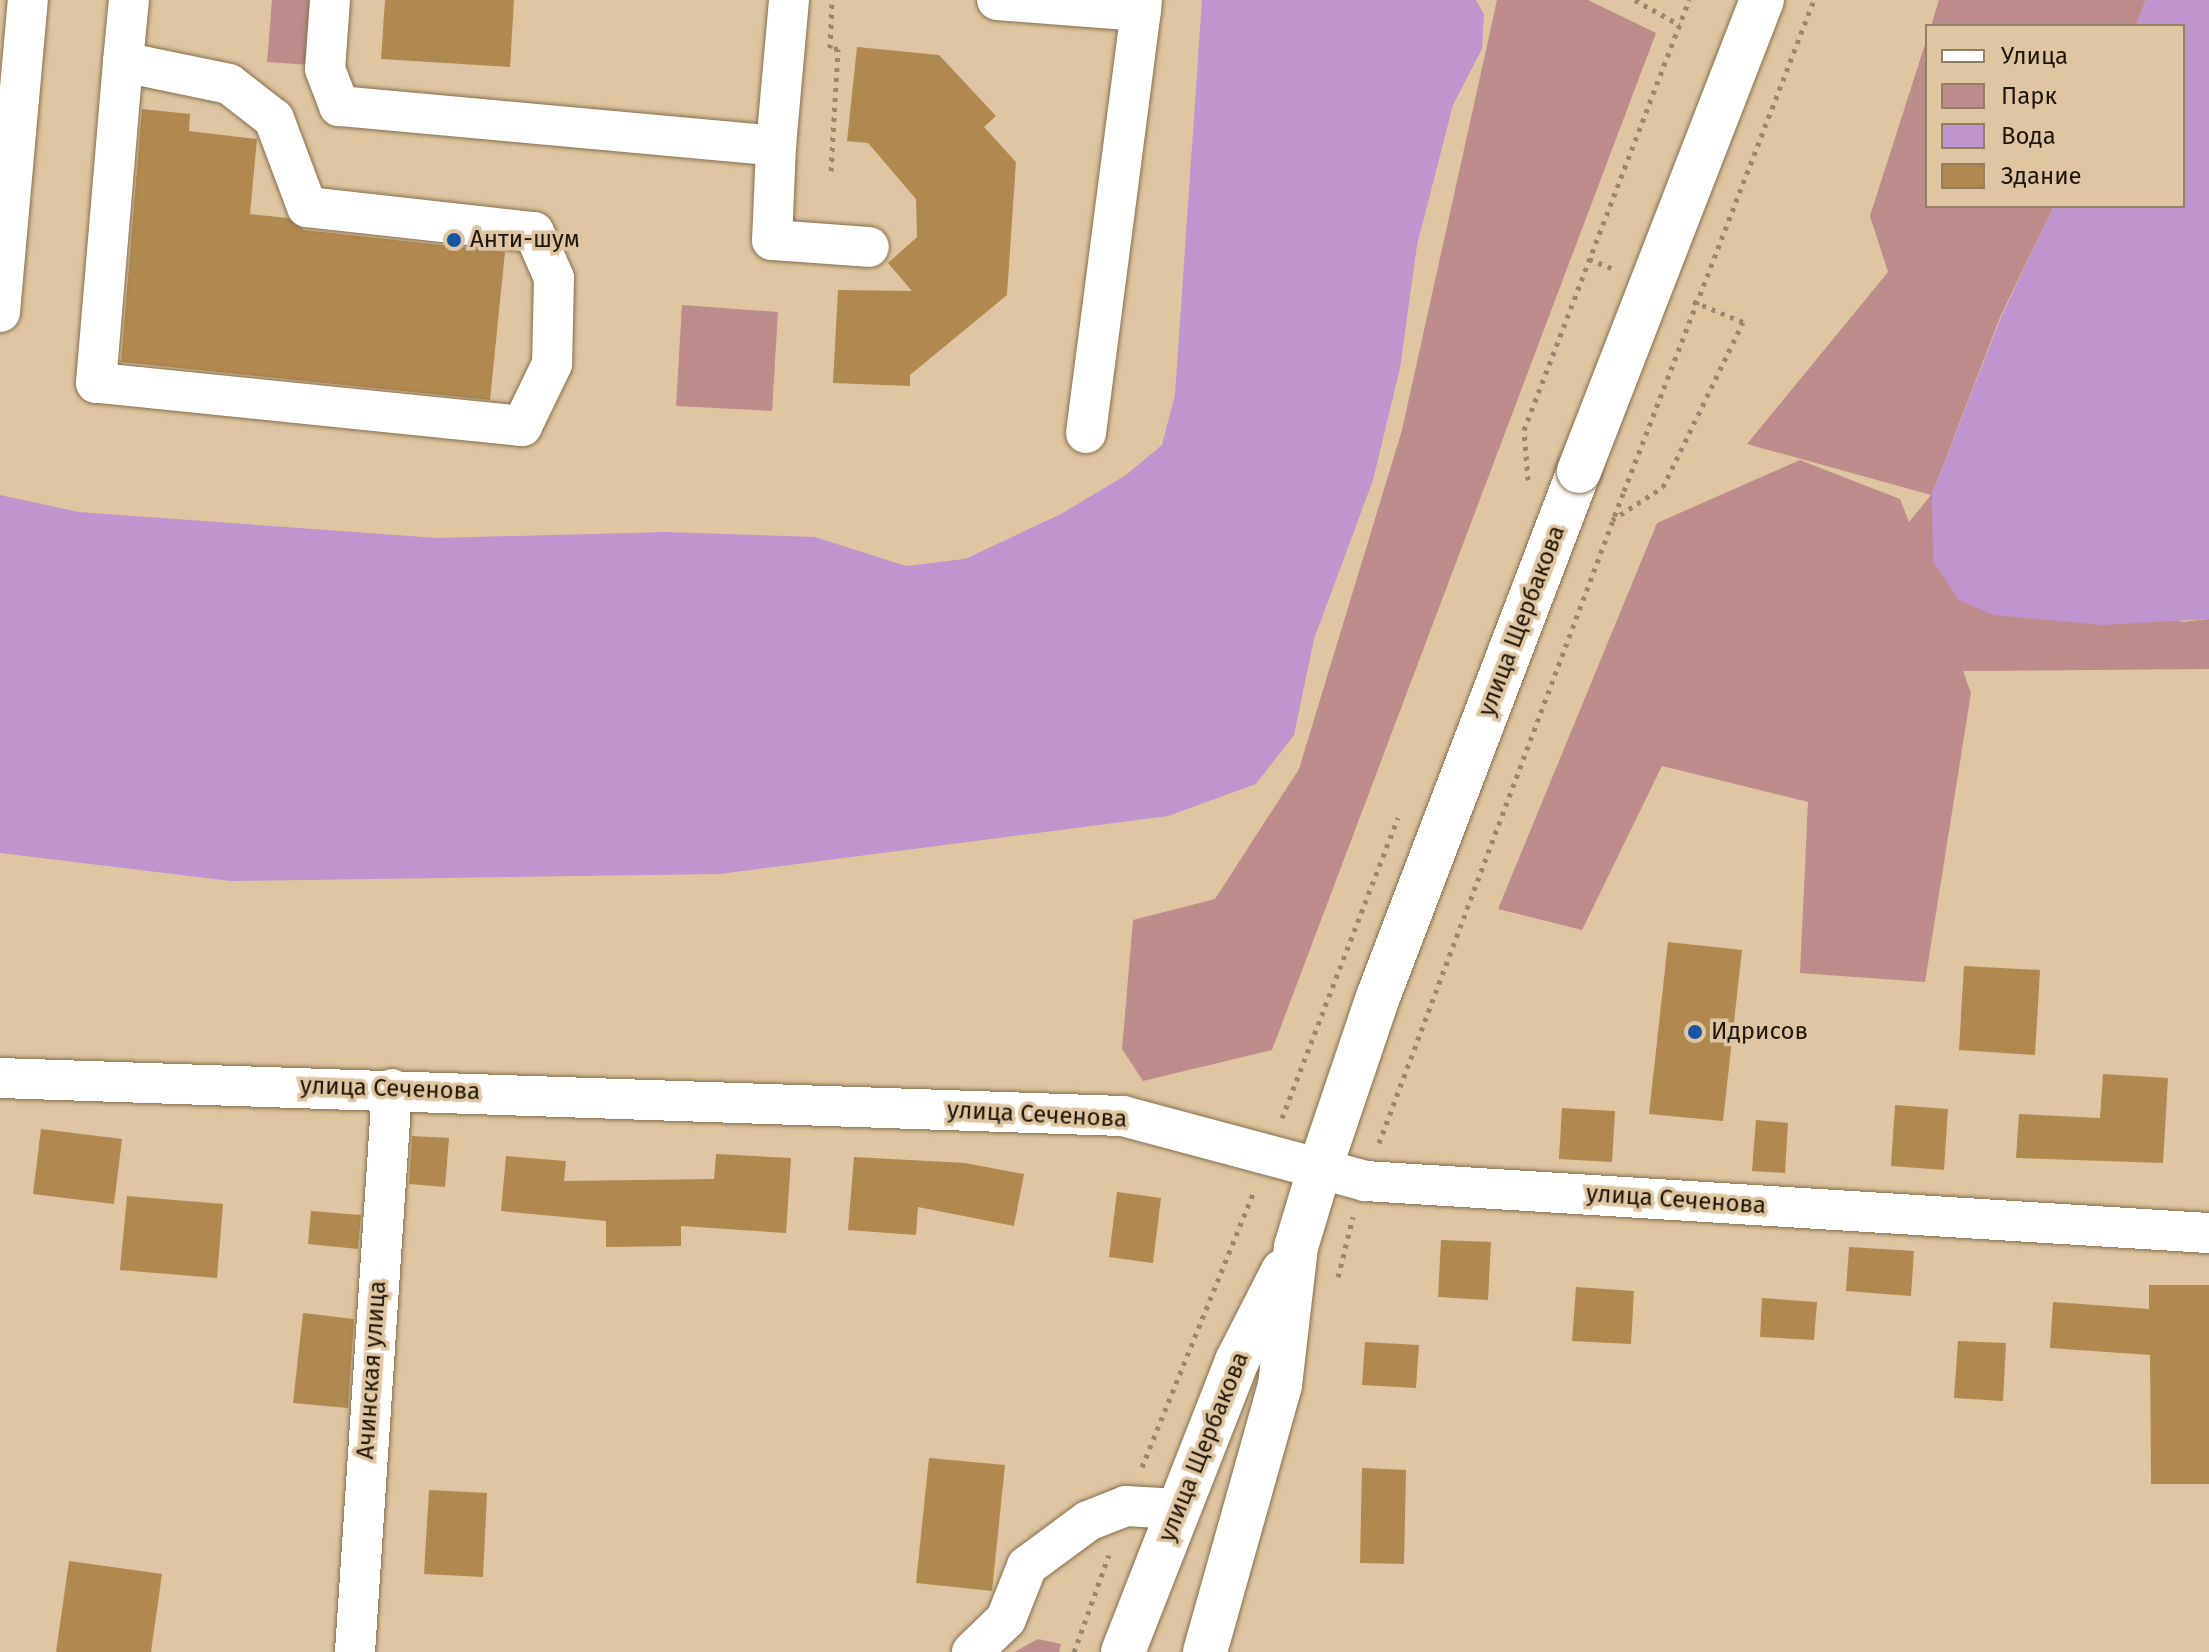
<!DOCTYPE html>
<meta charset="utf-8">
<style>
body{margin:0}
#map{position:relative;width:2209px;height:1652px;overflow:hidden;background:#dec6a2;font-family:"Fira Sans",sans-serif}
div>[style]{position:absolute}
.green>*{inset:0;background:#bd8c8d}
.water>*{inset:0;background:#be95cd}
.building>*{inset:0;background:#b0894e}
.path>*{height:5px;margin-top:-2.5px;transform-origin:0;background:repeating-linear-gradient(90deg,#99876b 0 4px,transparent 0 10px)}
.roads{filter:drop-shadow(0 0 2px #846e4d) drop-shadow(0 0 2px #846e4d)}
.minor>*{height:40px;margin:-20px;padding:0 20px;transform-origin:20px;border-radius:20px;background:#fff}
.major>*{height:44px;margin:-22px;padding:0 22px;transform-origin:22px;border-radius:22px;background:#fff}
.path-bridge>*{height:5px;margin-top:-2.5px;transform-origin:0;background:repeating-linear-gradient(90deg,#99876b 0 4px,transparent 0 10px)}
.bridges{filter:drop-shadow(0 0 2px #846e4d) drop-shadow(0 0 2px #846e4d)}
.major-bridge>*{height:44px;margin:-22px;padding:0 22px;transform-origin:22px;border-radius:22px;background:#fff}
.dots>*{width:22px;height:22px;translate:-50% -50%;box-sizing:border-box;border:4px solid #dec6a2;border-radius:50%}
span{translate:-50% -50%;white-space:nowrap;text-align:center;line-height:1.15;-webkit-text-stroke:7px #dec6a2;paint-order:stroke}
.poi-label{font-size:24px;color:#1e1608}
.left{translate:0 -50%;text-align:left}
.street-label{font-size:24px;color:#1e1608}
.legend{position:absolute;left:1925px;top:24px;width:260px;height:184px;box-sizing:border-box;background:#dec6a2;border:2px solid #918064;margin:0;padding:10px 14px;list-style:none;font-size:24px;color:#1e1608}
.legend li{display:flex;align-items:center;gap:16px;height:40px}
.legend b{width:40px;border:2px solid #918064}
</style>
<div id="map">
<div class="green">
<i style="clip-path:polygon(272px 0,315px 0,310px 65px,267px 62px)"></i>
<i style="clip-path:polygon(1497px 0,1588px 0,1656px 33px,1272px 1050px,1143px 1081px,1122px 1049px,1133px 920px,1215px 899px,1299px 769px,1402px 430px)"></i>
<i style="clip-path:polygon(1939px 0,2146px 0,2136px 26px,1931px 26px)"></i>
<i style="clip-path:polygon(1927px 38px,1927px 206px,2054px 206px,2001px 315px,1932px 494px,2182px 622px,2209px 619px,2209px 669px,1963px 671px,1971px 693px,1925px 982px,1800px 973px,1808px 802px,1662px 766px,1582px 930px,1498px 909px,1657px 523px,1800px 460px,1900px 499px,1909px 522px,1931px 495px,1747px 444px,1888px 272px,1870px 216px)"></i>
<i style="clip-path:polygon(682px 305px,778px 312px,772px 411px,676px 406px)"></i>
<i style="clip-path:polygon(1038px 1639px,1061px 1644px,1059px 1652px,1014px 1652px)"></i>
</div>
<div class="water">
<i style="clip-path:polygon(1202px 0,1476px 0,1484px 14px,1482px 49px,1453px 105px,1417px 245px,1400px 368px,1373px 480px,1314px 639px,1294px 735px,1256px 784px,1168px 816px,720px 874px,231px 881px,0 853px,0 495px,79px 512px,437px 538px,665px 532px,815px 537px,906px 566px,965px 559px,1061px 514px,1126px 475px,1162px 445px,1175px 395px)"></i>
<i style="clip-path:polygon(2146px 0,2209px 0,2209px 619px,2102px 625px,1993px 615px,1959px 600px,1933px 561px,1932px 494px,2002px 315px,2054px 206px,2183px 206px,2183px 26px,2136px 26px)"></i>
</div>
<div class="building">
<i style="clip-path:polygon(385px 0,514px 0,510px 67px,381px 59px)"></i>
<i style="clip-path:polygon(857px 47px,939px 55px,996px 116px,984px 127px,1016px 162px,1007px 295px,910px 375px,910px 386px,833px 383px,838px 290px,912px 291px,888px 263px,917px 237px,916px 199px,868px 143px,847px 141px)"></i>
<i style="clip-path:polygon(142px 109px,190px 114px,189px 131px,257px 139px,250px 214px,288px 218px,304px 230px,505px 252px,490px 400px,121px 362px)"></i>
<i style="clip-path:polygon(1668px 942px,1742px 950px,1723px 1121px,1649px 1114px)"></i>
<i style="clip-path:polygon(1964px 966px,2040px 970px,2035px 1055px,1959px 1050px)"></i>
<i style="clip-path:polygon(2103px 1074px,2168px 1078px,2163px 1163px,2016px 1158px,2019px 1114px,2100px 1118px)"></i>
<i style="clip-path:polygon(1895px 1105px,1948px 1109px,1944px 1170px,1891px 1166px)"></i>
<i style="clip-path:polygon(1562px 1108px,1615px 1111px,1612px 1162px,1559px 1159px)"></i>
<i style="clip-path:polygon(1756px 1120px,1788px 1123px,1785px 1173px,1752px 1171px)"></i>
<i style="clip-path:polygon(41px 1129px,122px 1139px,114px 1204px,33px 1194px)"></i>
<i style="clip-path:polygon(412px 1136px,449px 1138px,445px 1187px,409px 1184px)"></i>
<i style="clip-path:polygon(716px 1154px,791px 1158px,786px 1233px,681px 1226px,681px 1246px,606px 1247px,606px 1221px,501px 1211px,506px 1156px,566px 1161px,564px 1181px,714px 1179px)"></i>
<i style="clip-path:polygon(854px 1157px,965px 1163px,1024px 1174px,1014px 1226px,918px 1207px,916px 1235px,848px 1230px)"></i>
<i style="clip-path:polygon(1117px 1192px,1161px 1198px,1153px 1263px,1109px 1257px)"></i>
<i style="clip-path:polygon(127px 1196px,223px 1204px,217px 1278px,120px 1270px)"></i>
<i style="clip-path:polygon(311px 1211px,361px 1215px,358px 1249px,308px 1244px)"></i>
<i style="clip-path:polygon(1441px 1240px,1491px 1242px,1488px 1300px,1438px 1297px)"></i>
<i style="clip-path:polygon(1849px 1247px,1914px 1251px,1911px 1296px,1846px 1291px)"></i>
<i style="clip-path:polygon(2149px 1285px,2209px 1285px,2209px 1484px,2151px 1484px,2150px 1355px,2050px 1348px,2053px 1302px,2149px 1309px)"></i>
<i style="clip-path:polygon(1576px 1287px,1634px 1291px,1631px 1344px,1572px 1341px)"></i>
<i style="clip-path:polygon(1762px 1298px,1817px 1302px,1814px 1340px,1760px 1337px)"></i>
<i style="clip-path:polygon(303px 1313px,354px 1319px,348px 1408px,293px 1403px)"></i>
<i style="clip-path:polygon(1958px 1341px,2006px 1343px,2003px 1401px,1954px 1398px)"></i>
<i style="clip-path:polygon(1365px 1342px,1419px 1345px,1416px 1388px,1362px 1385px)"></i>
<i style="clip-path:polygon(929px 1458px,1005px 1465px,992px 1591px,916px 1583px)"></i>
<i style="clip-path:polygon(1362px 1468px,1406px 1470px,1404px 1564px,1360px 1563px)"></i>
<i style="clip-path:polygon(429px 1490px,487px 1493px,483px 1577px,424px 1574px)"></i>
<i style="clip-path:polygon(69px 1561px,162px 1574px,151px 1652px,56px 1652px)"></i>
</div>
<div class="path">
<i style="left:1635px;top:0;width:51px;rotate:29.1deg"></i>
<i style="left:831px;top:171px;width:122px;rotate:-86.7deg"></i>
<i style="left:838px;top:49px;width:8px;rotate:-173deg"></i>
<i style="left:830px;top:48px;width:48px;rotate:-87.6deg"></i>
<i style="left:1589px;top:259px;width:27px;rotate:22deg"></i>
<i style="left:1528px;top:480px;width:50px;rotate:-94.6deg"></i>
<i style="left:1524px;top:430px;width:461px;rotate:-69deg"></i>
<i style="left:1612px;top:520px;width:61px;rotate:-32.9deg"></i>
<i style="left:1663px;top:487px;width:183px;rotate:-64.1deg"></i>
<i style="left:1743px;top:322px;width:57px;rotate:-157.5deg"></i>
<i style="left:1282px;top:1118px;width:322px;rotate:-68.9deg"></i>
<i style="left:1379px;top:1143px;width:697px;rotate:-69.41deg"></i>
<i style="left:1338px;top:1277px;width:62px;rotate:-76deg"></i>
<i style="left:1142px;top:1467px;width:298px;rotate:-67.9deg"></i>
<i style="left:1074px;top:1652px;width:103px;rotate:-70.2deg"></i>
</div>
<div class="roads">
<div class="minor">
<i style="left:330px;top:0;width:69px;rotate:94.1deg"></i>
<i style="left:325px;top:69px;width:40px;rotate:69deg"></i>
<i style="left:339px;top:106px;width:439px;rotate:5.2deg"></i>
<i style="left:776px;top:146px;width:147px;rotate:-84.9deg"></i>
<i style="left:997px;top:0;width:144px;rotate:4.4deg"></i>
<i style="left:1141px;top:11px;width:11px;rotate:-85deg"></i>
<i style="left:123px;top:62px;width:108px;rotate:11.7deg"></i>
<i style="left:229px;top:84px;width:57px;rotate:37.9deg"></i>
<i style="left:274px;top:119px;width:94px;rotate:69.4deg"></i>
<i style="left:307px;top:207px;width:228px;rotate:6.3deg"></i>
<i style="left:534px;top:232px;width:50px;rotate:66.5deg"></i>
<i style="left:554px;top:278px;width:86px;rotate:91.3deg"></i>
<i style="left:552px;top:364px;width:69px;rotate:115.8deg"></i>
<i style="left:522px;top:426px;width:428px;rotate:-174.2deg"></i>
<i style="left:96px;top:383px;width:322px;rotate:-85.2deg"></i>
<i style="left:123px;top:62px;width:62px;rotate:-84.5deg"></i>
<i style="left:776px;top:146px;width:94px;rotate:92.4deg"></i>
<i style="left:772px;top:240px;width:97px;rotate:4.1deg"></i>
<i style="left:0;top:312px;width:313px;rotate:-84.9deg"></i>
<i style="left:1086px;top:433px;width:426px;rotate:-82.6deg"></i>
<i style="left:0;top:1078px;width:1124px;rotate:1.94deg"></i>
<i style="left:1123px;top:1116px;width:251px;rotate:15deg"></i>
<i style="left:1365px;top:1181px;width:846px;rotate:3.53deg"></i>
<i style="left:355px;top:1652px;width:564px;rotate:-86.24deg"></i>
<i style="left:972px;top:1652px;width:47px;rotate:-44.1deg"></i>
<i style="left:1006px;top:1619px;width:57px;rotate:-68.4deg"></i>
<i style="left:1027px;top:1566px;width:76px;rotate:-36.4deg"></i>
<i style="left:1088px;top:1521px;width:41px;rotate:-21.5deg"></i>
<i style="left:1126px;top:1506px;width:51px;rotate:3.4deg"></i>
</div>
<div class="major">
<i style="left:1123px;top:1652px;width:313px;rotate:-68.6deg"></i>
<i style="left:1237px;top:1361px;width:101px;rotate:-62.9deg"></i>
<i style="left:1205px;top:1652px;width:277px;rotate:-74.3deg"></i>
<i style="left:1280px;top:1385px;width:139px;rotate:-83.4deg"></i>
<i style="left:1296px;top:1247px;width:79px;rotate:-73.2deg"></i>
<i style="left:1319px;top:1171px;width:184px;rotate:-71.3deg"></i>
<i style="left:1378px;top:997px;width:563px;rotate:-69.09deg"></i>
</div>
</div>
<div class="path-bridge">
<i style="left:1624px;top:491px;width:526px;rotate:-68.85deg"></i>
</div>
<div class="bridges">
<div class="major-bridge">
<i style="left:1579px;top:471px;width:505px;rotate:-68.77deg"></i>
</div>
</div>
<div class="dots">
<i style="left:454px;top:240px;background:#1755a6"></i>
<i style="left:1695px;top:1032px;background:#1755a6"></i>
</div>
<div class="poi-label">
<span class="left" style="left:470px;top:240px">Анти-шум</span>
<span class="left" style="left:1711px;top:1032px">Идрисов</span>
</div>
<div class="street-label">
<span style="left:1522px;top:621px;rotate:-69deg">улица Щербакова</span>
<span style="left:390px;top:1089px;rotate:2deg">улица Сеченова</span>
<span style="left:1037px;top:1115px;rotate:3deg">улица Сеченова</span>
<span style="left:1676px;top:1200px;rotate:4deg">улица Сеченова</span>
<span style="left:372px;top:1370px;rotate:-86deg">Ачинская улица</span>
<span style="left:1204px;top:1447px;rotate:-68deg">улица Щербакова</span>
</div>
<ul class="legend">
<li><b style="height:10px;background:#fff"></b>Улица</li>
<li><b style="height:22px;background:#bd8c8d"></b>Парк</li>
<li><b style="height:22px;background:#be95cd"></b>Вода</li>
<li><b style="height:22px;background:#b0894e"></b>Здание</li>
</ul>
</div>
